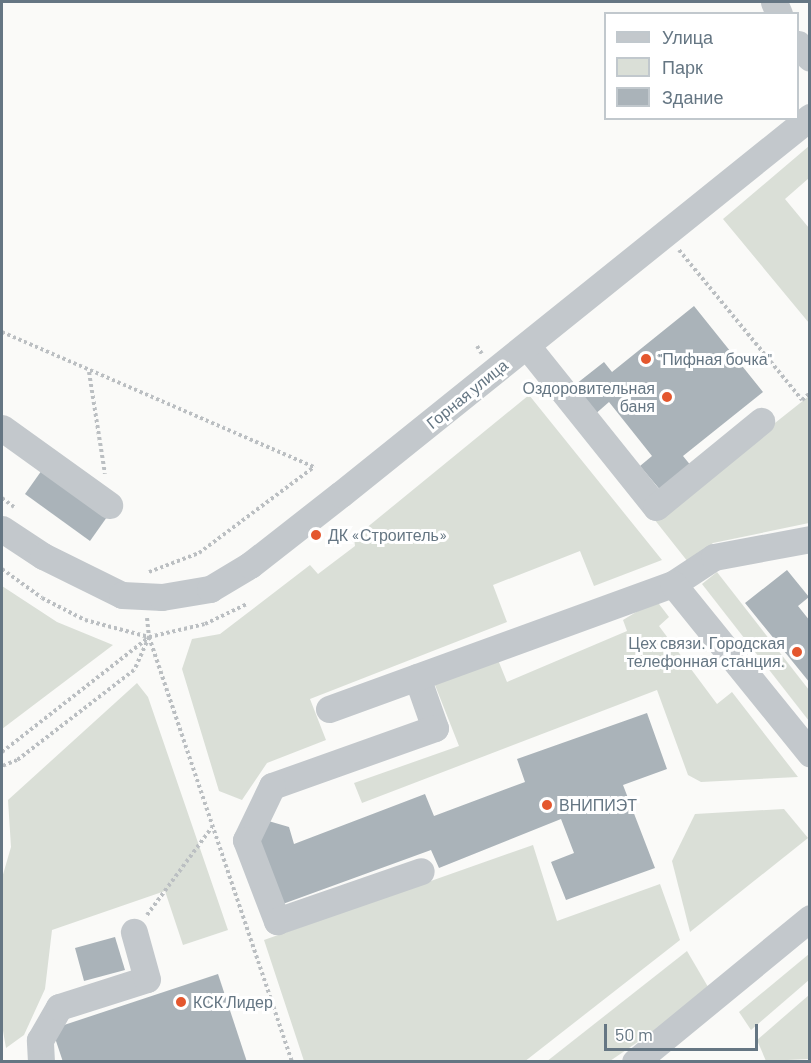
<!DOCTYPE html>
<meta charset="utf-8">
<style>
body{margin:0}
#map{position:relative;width:811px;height:1063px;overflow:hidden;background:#fafaf8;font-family:Barlow,sans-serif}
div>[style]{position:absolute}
.green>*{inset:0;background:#dadfd7}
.building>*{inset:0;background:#aab3b9}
.path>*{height:4px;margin-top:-2px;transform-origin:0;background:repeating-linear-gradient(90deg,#bbbfc2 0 3px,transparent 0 6px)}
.minor>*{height:27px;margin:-13.5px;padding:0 13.5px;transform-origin:13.5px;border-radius:13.5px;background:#c3c8cc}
.dots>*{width:16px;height:16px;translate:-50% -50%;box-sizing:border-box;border:3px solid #fff;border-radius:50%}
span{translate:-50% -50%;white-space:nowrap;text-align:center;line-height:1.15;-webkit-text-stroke:6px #fff;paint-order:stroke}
.poi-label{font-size:16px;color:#657683}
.left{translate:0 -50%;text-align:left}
.right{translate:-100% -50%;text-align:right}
.street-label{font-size:16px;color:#657683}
.frame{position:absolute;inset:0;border:3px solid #657683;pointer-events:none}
.legend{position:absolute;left:604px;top:12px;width:195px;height:108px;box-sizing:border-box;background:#fff;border:2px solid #c1c8cd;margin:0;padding:8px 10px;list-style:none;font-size:18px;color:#657683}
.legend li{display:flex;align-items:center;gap:12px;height:30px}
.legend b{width:30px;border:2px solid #c1c8cd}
.scale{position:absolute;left:604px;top:1024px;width:154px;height:27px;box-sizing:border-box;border:3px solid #657683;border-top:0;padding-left:8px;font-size:18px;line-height:21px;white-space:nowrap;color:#657683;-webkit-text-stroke:4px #fff;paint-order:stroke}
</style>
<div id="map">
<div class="green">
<i style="clip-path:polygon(809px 146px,809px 178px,785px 199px,809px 228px,809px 323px,723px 219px)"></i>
<i style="clip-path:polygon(529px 395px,662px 560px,594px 586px,580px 551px,493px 585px,507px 622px,310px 699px,326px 740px,267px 763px,242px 800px,219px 791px,182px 669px,192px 639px,220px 634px,310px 565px,318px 574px,355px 546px,354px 538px)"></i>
<i style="clip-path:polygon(809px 396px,809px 523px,713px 543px,688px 562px,654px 519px)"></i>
<i style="clip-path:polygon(717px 572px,809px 690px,809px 721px,702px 584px)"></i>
<i style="clip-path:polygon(2px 586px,57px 622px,113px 645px,2px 729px)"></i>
<i style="clip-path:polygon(656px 600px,669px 617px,659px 626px,717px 704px,732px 692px,798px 777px,701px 782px,688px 775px,657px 690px,362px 803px,354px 783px,459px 746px,433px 680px,496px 655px,507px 682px,627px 631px,623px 620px)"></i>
<i style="clip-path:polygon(137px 683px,148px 697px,228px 930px,183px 945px,165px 891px,52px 930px,45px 989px,24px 1035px,6px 1048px,2px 1025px,2px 878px,11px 847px,8px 800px)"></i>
<i style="clip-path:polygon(784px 809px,808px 838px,690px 932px,672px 861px,695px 814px)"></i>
<i style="clip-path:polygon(533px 845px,557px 921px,660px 884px,680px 940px,524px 1062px,304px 1061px,264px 940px)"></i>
<i style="clip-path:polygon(687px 951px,711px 992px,610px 1061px,546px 1062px)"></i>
<i style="clip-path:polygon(809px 954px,809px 980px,751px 1030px,739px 1012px)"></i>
<i style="clip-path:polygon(809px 995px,809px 1059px,766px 1061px,757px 1040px)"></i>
</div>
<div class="building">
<i style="clip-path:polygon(694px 306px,763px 392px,683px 456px,692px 467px,662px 492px,640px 466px,652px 456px,609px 402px,593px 416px,571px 388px,604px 362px,612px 372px)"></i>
<i style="clip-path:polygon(42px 470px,107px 517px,90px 541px,25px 494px)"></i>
<i style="clip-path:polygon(787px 570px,809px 597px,798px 606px,810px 621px,810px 683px,745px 603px)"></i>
<i style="clip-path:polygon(647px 713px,667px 769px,623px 785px,655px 868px,566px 900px,551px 862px,574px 853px,561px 819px,439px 868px,431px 850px,280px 905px,256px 846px,265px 820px,289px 827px,294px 844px,425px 794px,434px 816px,525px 782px,517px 759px)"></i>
<i style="clip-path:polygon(115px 937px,125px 970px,84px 981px,75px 948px)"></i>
<i style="clip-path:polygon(218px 974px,247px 1062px,63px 1062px,52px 1029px)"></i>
</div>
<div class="path">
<i style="left:679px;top:250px;width:194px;rotate:50.6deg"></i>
<i style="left:802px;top:400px;width:11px;rotate:-41deg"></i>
<i style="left:2px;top:332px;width:340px;rotate:23.4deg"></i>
<i style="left:477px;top:346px;width:9px;rotate:58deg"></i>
<i style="left:89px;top:372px;width:103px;rotate:81.1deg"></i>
<i style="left:2px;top:498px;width:15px;rotate:37deg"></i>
<i style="left:2px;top:569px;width:49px;rotate:35.9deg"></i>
<i style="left:42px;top:598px;width:48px;rotate:27.1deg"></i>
<i style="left:85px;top:620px;width:66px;rotate:14.9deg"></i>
<i style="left:149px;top:637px;width:57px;rotate:-13.1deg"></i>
<i style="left:205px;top:624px;width:47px;rotate:-25.5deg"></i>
<i style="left:149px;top:572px;width:53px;rotate:-20.8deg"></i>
<i style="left:199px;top:553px;width:144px;rotate:-36.8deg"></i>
<i style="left:147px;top:618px;width:19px;rotate:84deg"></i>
<i style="left:149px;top:637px;width:448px;rotate:71.4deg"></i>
<i style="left:2px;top:752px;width:187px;rotate:-38deg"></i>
<i style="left:149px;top:637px;width:36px;rotate:114deg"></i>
<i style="left:134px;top:670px;width:148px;rotate:142.4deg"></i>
<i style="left:17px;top:760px;width:16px;rotate:158deg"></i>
<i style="left:147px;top:915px;width:109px;rotate:-53.5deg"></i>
</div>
<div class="minor">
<i style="left:774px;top:2px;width:13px;rotate:67deg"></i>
<i style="left:798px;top:44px;width:18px;rotate:49deg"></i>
<i style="left:527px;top:346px;width:206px;rotate:51.3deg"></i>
<i style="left:656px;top:507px;width:136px;rotate:-39.3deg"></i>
<i style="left:2px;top:428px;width:132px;rotate:35.7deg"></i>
<i style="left:2px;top:529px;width:49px;rotate:33.4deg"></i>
<i style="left:43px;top:556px;width:88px;rotate:26.3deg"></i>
<i style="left:122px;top:595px;width:40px;rotate:2.9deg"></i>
<i style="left:162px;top:597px;width:49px;rotate:-9.5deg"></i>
<i style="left:210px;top:589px;width:47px;rotate:-31deg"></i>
<i style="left:250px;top:565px;width:115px;rotate:-38deg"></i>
<i style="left:341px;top:494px;width:602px;rotate:-38.79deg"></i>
<i style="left:673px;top:584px;width:49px;rotate:-33.4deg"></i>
<i style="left:714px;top:557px;width:98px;rotate:-10.6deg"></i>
<i style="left:417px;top:677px;width:54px;rotate:70.6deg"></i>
<i style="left:435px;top:728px;width:173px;rotate:160.4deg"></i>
<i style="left:272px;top:786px;width:60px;rotate:115.7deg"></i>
<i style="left:246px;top:840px;width:87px;rotate:69.1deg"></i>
<i style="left:277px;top:921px;width:152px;rotate:-19.1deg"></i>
<i style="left:329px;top:709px;width:366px;rotate:-20deg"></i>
<i style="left:673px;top:584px;width:218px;rotate:51deg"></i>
<i style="left:41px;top:1062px;width:22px;rotate:-93deg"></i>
<i style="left:40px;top:1040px;width:38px;rotate:-60deg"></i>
<i style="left:59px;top:1007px;width:92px;rotate:-17.7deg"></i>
<i style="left:147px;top:979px;width:49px;rotate:-105.5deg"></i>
<i style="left:635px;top:1062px;width:227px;rotate:-39.4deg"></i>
</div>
<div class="dots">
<i style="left:646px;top:359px;background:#e4572e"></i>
<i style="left:667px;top:397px;background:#e4572e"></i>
<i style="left:316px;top:535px;background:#e4572e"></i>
<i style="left:797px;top:652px;background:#e4572e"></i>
<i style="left:547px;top:805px;background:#e4572e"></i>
<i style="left:181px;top:1002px;background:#e4572e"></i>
</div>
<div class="poi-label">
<span class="left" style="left:658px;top:359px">"Пифная бочка"</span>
<span class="right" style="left:655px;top:397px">Оздоровительная<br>баня</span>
<span class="left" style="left:328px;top:535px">ДК «Строитель»</span>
<span class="right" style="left:785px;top:652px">Цех связи. Городская<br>телефонная станция.</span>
<span class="left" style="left:559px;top:805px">ВНИПИЭТ</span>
<span class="left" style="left:193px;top:1002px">КСК Лидер</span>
</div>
<div class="street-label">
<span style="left:467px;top:394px;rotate:-39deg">Горная улица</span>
</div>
<div class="frame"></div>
<ul class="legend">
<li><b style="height:8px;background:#c3c8cc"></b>Улица</li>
<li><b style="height:16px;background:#dadfd7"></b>Парк</li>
<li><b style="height:16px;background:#aab3b9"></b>Здание</li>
</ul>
<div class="scale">50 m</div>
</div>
